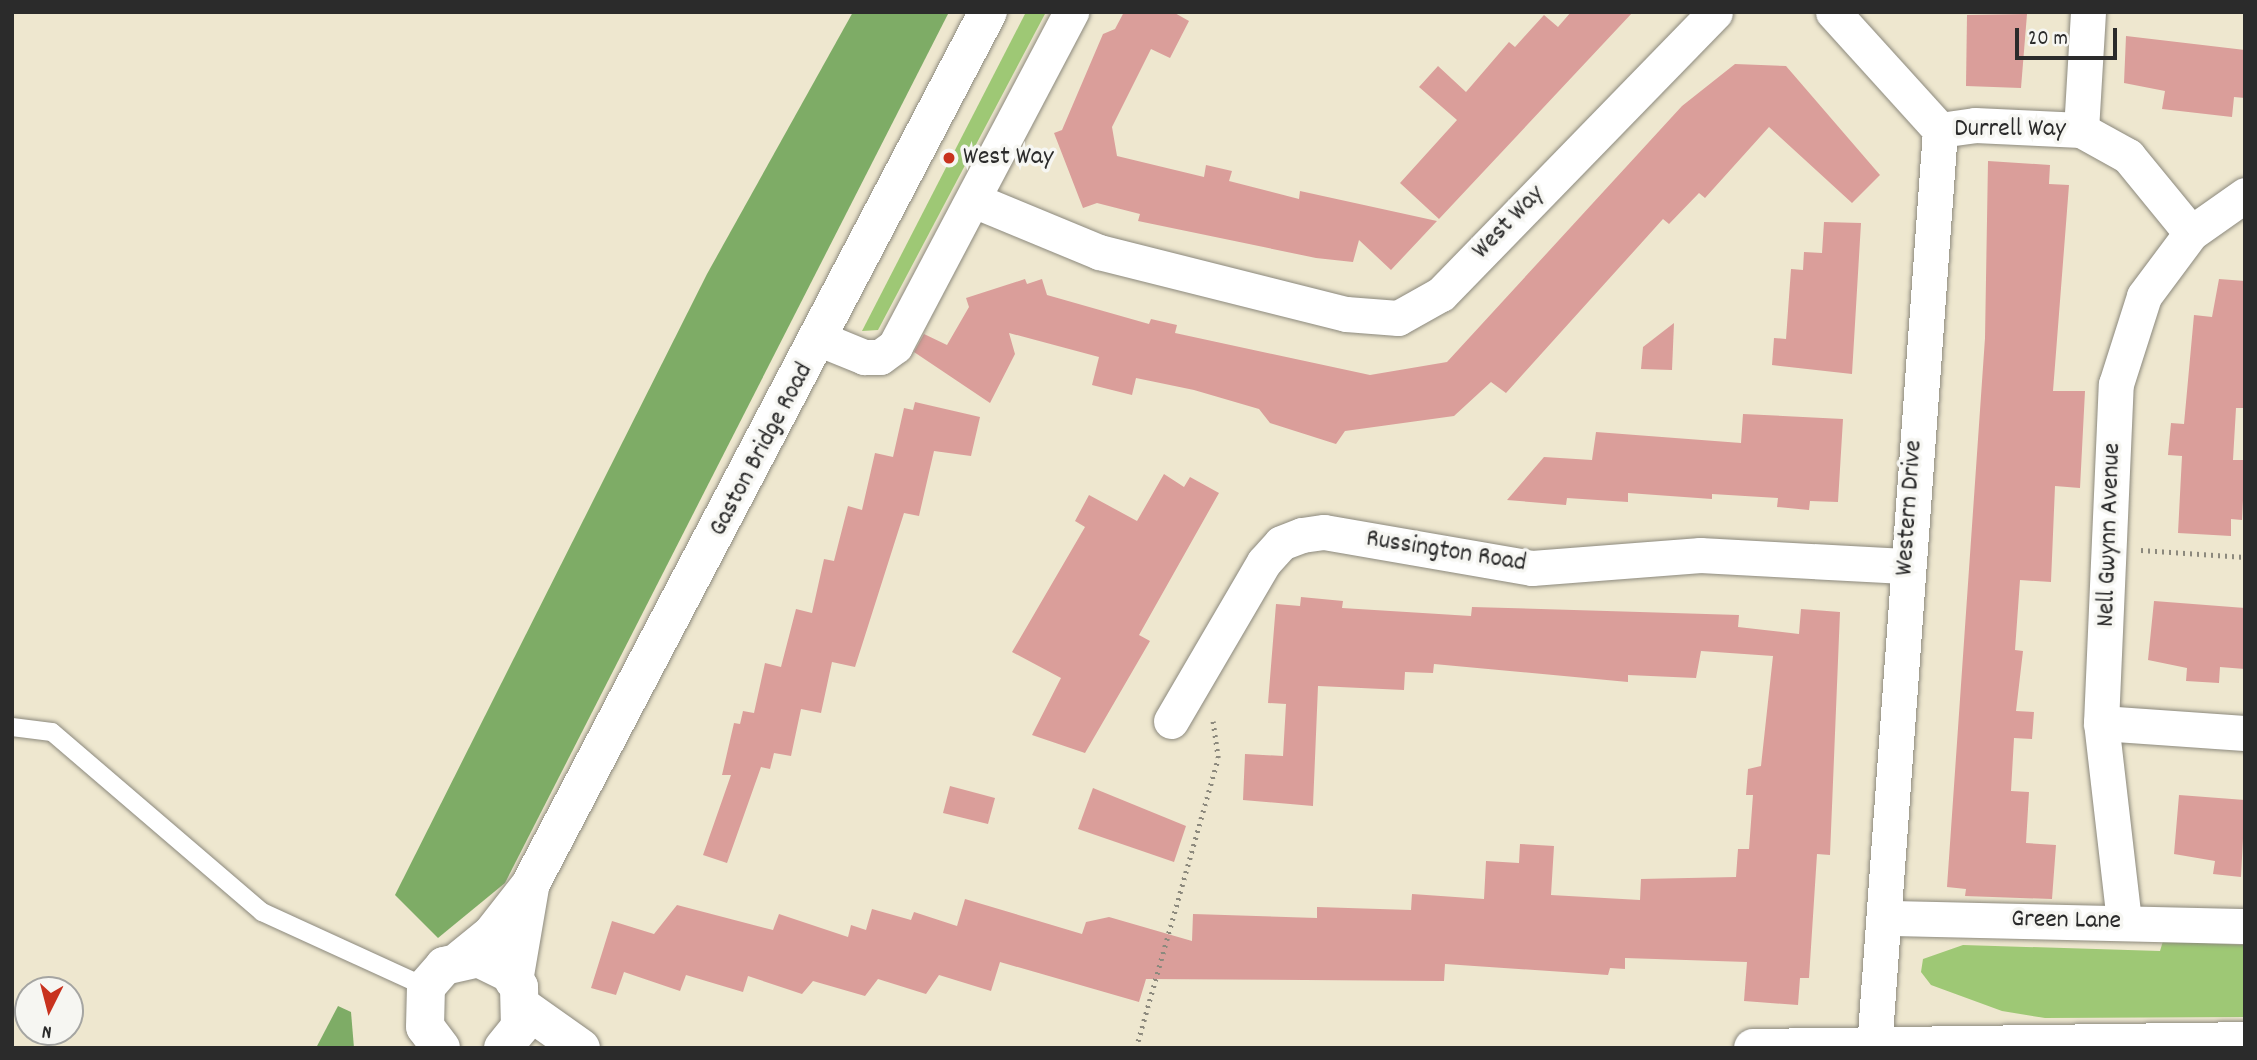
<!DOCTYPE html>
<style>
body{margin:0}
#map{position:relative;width:2257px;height:1060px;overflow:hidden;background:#eee7cf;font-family:Dekko,sans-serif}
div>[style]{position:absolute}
.green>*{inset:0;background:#9ec875}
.forest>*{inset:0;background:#7eac66}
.building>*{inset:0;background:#da9e9a}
.path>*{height:4.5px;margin-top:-2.25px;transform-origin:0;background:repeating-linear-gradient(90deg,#8c897d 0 2px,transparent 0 7px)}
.roads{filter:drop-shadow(0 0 2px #8c897d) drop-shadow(0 0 2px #8c897d)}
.service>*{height:18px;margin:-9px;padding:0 9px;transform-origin:9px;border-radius:9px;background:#fff}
.minor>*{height:35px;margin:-17.5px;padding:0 17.5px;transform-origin:17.5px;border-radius:17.5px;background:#fff}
.secondary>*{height:38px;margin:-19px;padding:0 19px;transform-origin:19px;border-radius:19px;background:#fff}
.primary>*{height:38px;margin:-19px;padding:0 19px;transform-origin:19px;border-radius:19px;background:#fff}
.dots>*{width:19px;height:19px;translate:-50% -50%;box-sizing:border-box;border:4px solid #f6f6f2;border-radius:50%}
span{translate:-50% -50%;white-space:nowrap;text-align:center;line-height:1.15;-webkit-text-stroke:7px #f6f6f2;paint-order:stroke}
.street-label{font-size:26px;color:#2b2b2b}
.poi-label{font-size:26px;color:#2b2b2b}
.left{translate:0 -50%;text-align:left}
.frame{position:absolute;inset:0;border:14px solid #2b2b2b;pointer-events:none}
.north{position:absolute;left:14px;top:976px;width:70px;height:70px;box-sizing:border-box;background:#f6f6f2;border:2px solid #a5a5a2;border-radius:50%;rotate:186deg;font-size:19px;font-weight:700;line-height:28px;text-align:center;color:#2b2b2b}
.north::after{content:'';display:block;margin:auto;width:24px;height:32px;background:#c8321e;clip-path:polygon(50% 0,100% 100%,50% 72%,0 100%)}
.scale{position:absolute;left:2015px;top:28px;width:102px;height:32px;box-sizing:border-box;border:4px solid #2b2b2b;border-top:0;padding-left:9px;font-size:21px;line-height:24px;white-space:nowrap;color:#2b2b2b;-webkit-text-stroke:5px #f6f6f2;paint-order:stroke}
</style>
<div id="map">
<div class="green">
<i style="clip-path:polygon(1026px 12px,1046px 12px,878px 330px,862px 331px)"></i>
<i style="clip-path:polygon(2163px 941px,2245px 945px,2245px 1017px,2045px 1018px,2002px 1011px,1931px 985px,1921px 972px,1923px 959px,1963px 945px,2160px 951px)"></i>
</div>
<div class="forest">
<i style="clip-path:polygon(853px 12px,949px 12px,505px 883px,438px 938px,395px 895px,707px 274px)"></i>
<i style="clip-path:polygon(338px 1006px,351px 1012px,354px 1048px,316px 1048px)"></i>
</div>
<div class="building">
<i style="clip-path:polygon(1124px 12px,1173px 12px,1189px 21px,1170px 58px,1151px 49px,1112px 127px,1117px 156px,1204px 177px,1206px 165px,1232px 171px,1229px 181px,1299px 199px,1300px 191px,1437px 221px,1391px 270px,1359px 240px,1353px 262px,1316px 258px,1138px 221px,1140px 214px,1097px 203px,1083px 208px,1054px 133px,1062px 130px,1103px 34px,1115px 29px)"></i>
<i style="clip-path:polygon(1571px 12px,1633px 12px,1439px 219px,1400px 183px,1457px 120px,1419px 87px,1438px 66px,1466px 92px,1509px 42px,1515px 47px,1544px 15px,1558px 27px)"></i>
<i style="clip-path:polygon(2027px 14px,2021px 88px,1966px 86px,1967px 15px)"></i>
<i style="clip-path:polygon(2126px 36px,2245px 50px,2245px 98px,2234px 97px,2232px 117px,2162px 109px,2165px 91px,2124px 83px)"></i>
<i style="clip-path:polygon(1735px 64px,1786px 66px,1880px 175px,1852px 203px,1769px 127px,1705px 198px,1699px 193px,1669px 224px,1663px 219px,1506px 393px,1491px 382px,1454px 416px,1345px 431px,1336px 444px,1270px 423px,1259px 409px,1194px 390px,1136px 378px,1132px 395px,1092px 385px,1099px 357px,1009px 333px,1015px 354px,990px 403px,914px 352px,924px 334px,947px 345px,969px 307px,966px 298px,1025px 279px,1027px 284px,1042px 279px,1047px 295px,1149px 324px,1151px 319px,1177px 325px,1175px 333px,1370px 375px,1447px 362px,1682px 106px)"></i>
<i style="clip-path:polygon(1988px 161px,2050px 165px,2049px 184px,2069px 185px,2053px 391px,2085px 391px,2080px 488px,2055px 486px,2051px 582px,2020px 580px,2015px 650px,2023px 651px,2016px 711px,2034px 712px,2032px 739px,2014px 738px,2011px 791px,2029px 792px,2026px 843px,2056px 845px,2052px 899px,1965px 896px,1966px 889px,1947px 887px,1985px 338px)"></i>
<i style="clip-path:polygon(1824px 222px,1861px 223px,1852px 374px,1772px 365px,1774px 338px,1786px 339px,1791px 269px,1803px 270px,1804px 252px,1822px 253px)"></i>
<i style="clip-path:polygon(2219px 279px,2245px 281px,2245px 408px,2236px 408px,2233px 460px,2245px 460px,2242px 520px,2231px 519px,2231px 536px,2178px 533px,2182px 456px,2168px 455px,2171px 423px,2184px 424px,2194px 315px,2212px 317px)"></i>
<i style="clip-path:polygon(1674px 323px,1672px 370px,1641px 369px,1643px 347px)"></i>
<i style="clip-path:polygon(915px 402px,980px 417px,971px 456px,934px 451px,919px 516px,904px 513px,855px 667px,832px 662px,821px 713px,801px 709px,791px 756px,774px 753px,770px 769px,761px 767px,727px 863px,703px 855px,731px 775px,722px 775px,734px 723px,740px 724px,743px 711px,754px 713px,765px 663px,781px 667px,796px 609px,812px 613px,824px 559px,834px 561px,848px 506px,862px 510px,875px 453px,893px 457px,904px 408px,913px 410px)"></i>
<i style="clip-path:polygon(1743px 414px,1843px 419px,1838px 502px,1810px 501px,1809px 510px,1777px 507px,1778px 498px,1712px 494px,1712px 499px,1628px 493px,1628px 502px,1567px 498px,1566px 505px,1507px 500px,1544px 457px,1592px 460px,1596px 432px,1741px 443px)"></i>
<i style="clip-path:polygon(1164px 474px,1184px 487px,1190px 477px,1219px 493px,1139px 635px,1150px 641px,1085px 753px,1032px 735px,1061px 678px,1012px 652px,1085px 527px,1075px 521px,1089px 495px,1137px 521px)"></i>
<i style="clip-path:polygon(1301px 597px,1343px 601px,1342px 608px,1471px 616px,1472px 607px,1739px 615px,1738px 627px,1799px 634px,1801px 609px,1840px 612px,1830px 855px,1817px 854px,1809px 978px,1800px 978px,1798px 1005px,1744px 1001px,1747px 962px,1625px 958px,1625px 969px,1610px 968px,1608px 975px,1445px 964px,1444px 981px,1146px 979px,1139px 1002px,1000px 962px,991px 991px,939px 975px,926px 994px,878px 979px,865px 996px,813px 981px,802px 994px,748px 976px,743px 992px,686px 975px,680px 991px,624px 972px,616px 995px,591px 988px,612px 921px,654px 934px,677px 905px,773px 930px,779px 914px,848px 937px,851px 925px,866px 930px,872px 909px,911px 920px,914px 912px,957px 926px,965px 899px,1082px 934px,1086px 922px,1109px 917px,1192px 941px,1193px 914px,1317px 918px,1317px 907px,1411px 910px,1412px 894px,1484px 899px,1486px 861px,1519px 863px,1520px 844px,1554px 846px,1551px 895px,1640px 900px,1641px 879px,1736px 877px,1738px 849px,1749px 849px,1753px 795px,1746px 795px,1748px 769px,1761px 766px,1773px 656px,1701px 651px,1696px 678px,1628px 675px,1628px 682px,1434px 664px,1433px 673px,1405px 672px,1404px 690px,1318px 686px,1313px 806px,1243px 800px,1245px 754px,1283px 756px,1286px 704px,1268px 703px,1276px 604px,1300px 606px)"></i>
<i style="clip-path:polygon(2154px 601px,2245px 608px,2245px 669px,2220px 667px,2219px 683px,2186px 681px,2187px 668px,2148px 660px)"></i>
<i style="clip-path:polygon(950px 786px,995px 798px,988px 824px,943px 813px)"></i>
<i style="clip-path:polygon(1093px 788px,1186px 826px,1174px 862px,1078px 829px)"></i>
<i style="clip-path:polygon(2179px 795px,2245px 800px,2241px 877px,2213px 874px,2215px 861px,2174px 854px)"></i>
</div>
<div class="path">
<i style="left:2141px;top:550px;width:104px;rotate:3.9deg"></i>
<i style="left:1136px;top:1048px;width:301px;rotate:-74.2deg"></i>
<i style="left:1218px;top:758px;width:37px;rotate:-98deg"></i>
</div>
<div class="roads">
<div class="service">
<i style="left:12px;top:727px;width:40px;rotate:7.1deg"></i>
<i style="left:52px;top:732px;width:277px;rotate:40.6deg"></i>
<i style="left:262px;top:912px;width:180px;rotate:24.6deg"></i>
</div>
<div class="minor">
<i style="left:1833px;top:12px;width:159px;rotate:47.8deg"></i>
<i style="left:1940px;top:130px;width:920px;rotate:94.11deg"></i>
<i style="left:1940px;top:130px;width:35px;rotate:-8deg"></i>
<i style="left:1975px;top:125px;width:106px;rotate:2.7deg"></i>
<i style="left:2081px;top:130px;width:118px;rotate:-86.6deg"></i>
<i style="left:2081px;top:130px;width:54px;rotate:29deg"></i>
<i style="left:2128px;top:156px;width:99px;rotate:50.7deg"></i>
<i style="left:976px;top:201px;width:133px;rotate:22.5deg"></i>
<i style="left:1099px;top:252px;width:255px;rotate:14.1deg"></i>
<i style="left:1346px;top:314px;width:52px;rotate:4.4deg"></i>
<i style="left:1398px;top:318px;width:49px;rotate:-29.2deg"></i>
<i style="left:1441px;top:294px;width:393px;rotate:-45.8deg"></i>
<i style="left:820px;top:339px;width:48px;rotate:22.2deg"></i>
<i style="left:864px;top:357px;width:16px"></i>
<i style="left:880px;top:357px;width:19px;rotate:-36deg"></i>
<i style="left:895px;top:346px;width:378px;rotate:-62.2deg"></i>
<i style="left:1171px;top:721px;width:184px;rotate:-59.7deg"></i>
<i style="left:1264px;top:562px;width:25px;rotate:-48deg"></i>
<i style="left:1281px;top:543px;width:22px;rotate:-21deg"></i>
<i style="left:1302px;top:535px;width:22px;rotate:-8deg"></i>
<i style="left:1324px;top:532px;width:211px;rotate:9.8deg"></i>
<i style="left:1532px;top:568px;width:169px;rotate:-4.4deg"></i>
<i style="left:1700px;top:555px;width:205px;rotate:3.1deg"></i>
<i style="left:2101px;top:723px;width:144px;rotate:4deg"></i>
<i style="left:1888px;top:918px;width:357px;rotate:1.3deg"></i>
<i style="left:2124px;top:921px;width:199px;rotate:-96.6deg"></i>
<i style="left:2101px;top:723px;width:339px;rotate:-87.5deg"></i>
<i style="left:2116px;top:384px;width:92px;rotate:-72.3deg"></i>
<i style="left:2144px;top:296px;width:79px;rotate:-53.3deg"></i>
<i style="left:2191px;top:233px;width:66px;rotate:-35.1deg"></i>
</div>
<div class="secondary">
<i style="left:523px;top:1007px;width:71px;rotate:35.3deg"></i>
<i style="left:1753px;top:1048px;width:492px;rotate:-0.8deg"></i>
</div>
<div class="primary">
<i style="left:461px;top:959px;width:38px;rotate:-39deg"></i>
<i style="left:491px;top:935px;width:63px;rotate:-52deg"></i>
<i style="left:530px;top:885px;width:986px;rotate:-62.32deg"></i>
<i style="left:514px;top:981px;width:95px;rotate:-80.3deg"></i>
<i style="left:441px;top:1048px;width:26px;rotate:-127deg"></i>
<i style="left:425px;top:1027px;width:40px;rotate:-88.6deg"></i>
<i style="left:426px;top:987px;width:28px;rotate:-49deg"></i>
<i style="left:444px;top:966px;width:35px;rotate:-13deg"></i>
<i style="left:478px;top:958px;width:34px;rotate:26deg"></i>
<i style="left:509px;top:973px;width:17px;rotate:54deg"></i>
<i style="left:519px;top:987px;width:40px;rotate:88.6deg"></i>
<i style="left:520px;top:1027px;width:27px;rotate:129deg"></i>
</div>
</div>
<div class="dots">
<i style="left:949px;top:158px;background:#c8321e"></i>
</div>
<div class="street-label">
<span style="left:2010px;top:130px">Durrell Way</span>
<span style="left:1509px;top:223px;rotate:-46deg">West Way</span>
<span style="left:762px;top:450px;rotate:-62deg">Gaston Bridge Road</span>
<span style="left:1910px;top:508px;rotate:-86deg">Western Drive</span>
<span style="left:2110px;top:535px;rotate:-88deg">Nell Gwynn Avenue</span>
<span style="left:1446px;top:552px;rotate:9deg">Russington Road</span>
<span style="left:2066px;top:921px;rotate:1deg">Green Lane</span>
</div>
<div class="poi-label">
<span class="left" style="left:963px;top:158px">West Way</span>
</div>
<div class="frame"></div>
<div class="north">N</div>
<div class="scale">20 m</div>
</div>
